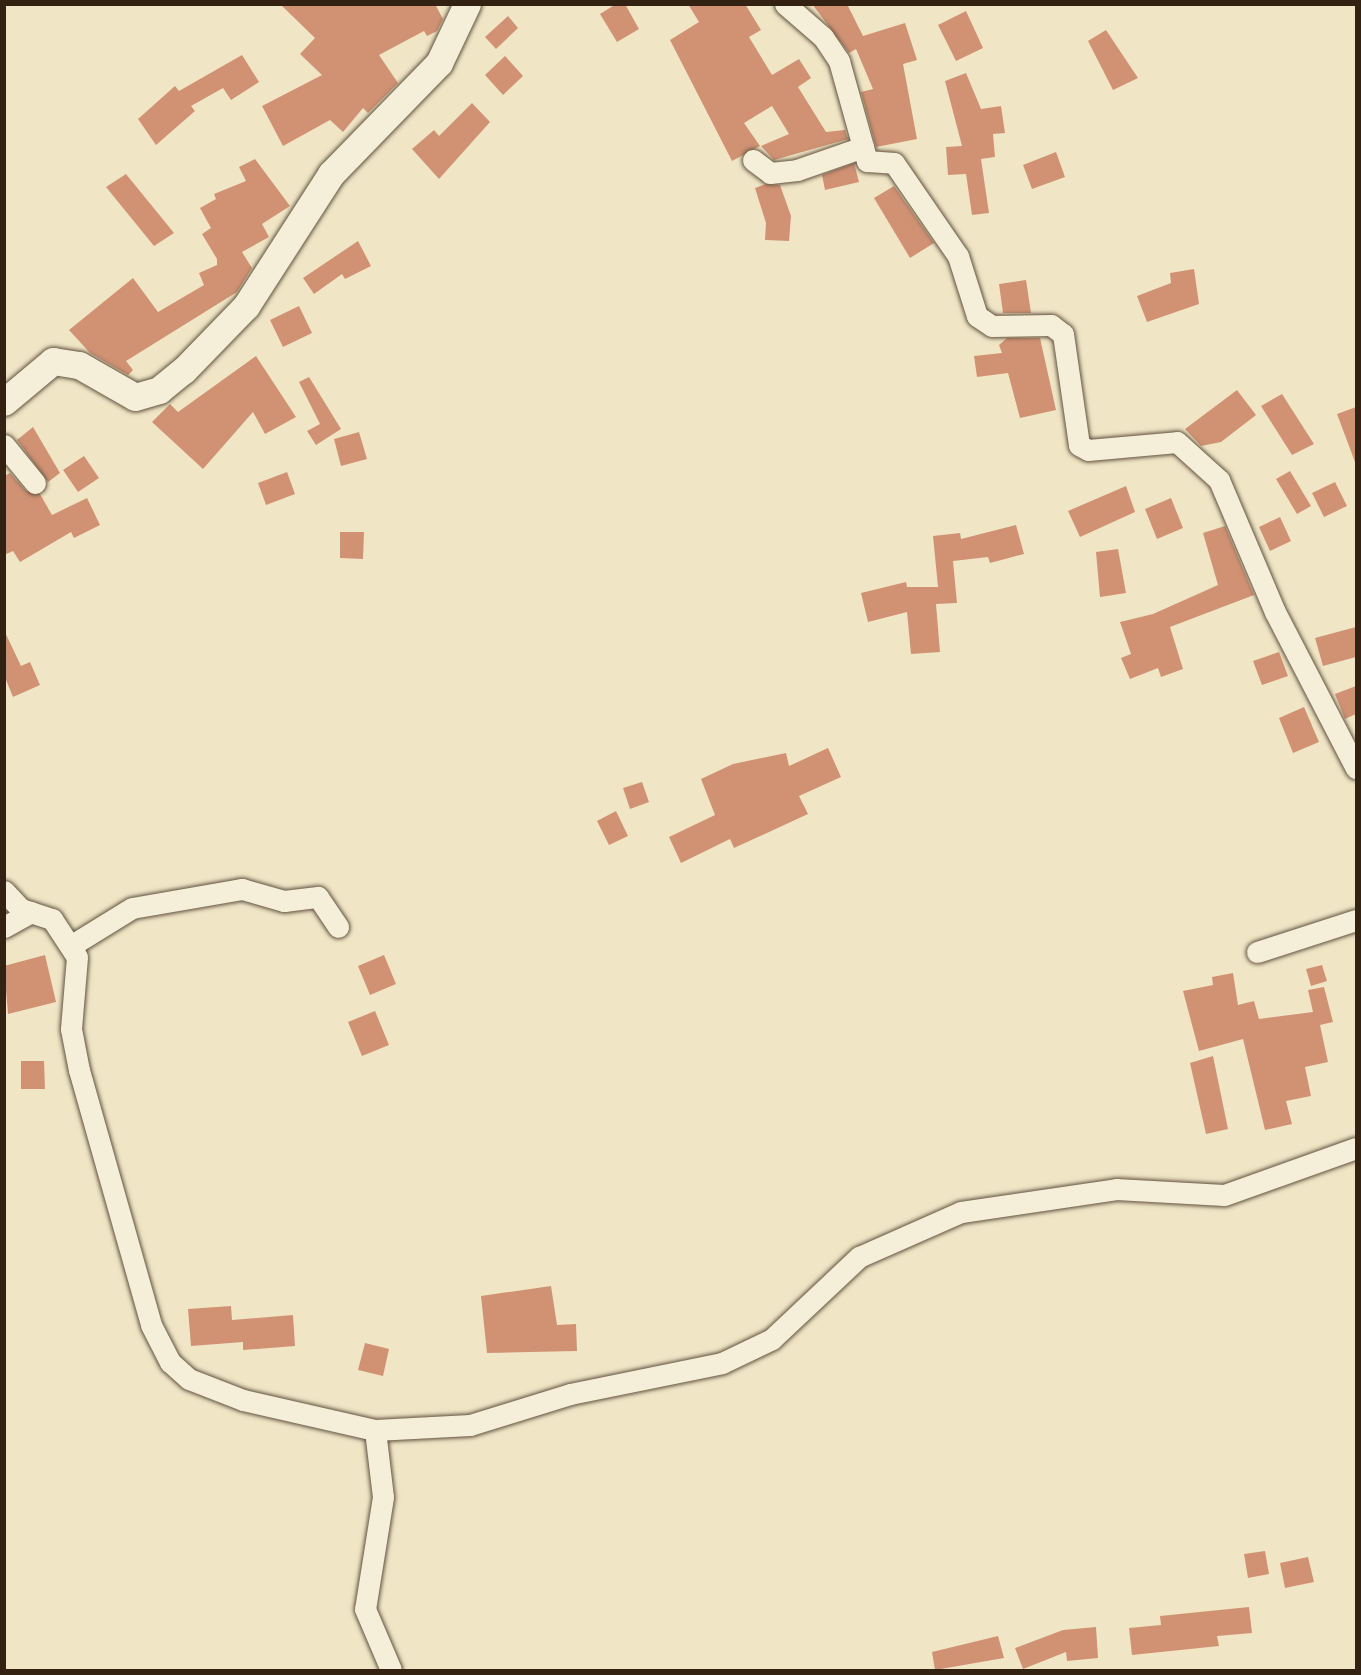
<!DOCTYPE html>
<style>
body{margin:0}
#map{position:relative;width:1361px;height:1675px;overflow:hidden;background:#f0e6c6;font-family:"IM FELL Double Pica",serif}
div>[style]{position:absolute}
.building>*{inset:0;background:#d19274}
.roads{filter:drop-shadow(0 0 2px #62523e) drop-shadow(0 0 2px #62523e)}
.minor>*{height:21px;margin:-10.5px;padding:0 10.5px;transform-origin:10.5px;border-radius:10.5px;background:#f5efda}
.tertiary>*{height:27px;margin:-13.5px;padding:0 13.5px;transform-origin:13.5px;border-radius:13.5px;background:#f5efda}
span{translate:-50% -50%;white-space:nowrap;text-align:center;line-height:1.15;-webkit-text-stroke:4.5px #f5efda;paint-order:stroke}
.frame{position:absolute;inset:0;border:6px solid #332111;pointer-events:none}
</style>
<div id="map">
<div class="building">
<i style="clip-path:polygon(280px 4px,435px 4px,443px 19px,437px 31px,427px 36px,424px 31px,379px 55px,398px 83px,368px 113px,363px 108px,343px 132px,330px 120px,283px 146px,262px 106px,322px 75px,300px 54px,315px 38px)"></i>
<i style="clip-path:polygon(616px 4px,625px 4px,639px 29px,617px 42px,600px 14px)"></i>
<i style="clip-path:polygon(688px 4px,745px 4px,761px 30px,749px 37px,772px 75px,799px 59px,811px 78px,798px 87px,826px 132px,845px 130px,848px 139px,774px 160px,761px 146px,789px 134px,772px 106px,744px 123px,760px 146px,732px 161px,670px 40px,699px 22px)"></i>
<i style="clip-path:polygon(812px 4px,847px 4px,863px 36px,905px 23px,917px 60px,903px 64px,917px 139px,876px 147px,861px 92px,873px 89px,856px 49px,849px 53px)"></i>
<i style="clip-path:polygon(966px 11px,983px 48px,956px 61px,938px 25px)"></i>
<i style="clip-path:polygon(508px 16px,518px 28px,496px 49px,485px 37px)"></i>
<i style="clip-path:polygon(1106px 30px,1138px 78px,1113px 90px,1088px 41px)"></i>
<i style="clip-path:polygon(242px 55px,259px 82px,231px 100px,223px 88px,191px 106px,195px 111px,156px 145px,138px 119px,175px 86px,179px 91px)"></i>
<i style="clip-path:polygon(505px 56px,523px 76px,503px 95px,485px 75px)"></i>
<i style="clip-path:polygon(966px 73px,981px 109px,1001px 106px,1005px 133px,993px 134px,995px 157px,981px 159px,989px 213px,972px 215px,966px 174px,948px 175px,946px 147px,962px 146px,945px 81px)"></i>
<i style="clip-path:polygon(472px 103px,490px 122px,439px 179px,412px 149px,434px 130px,439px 136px)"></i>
<i style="clip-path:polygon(1056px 152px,1065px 177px,1032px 189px,1023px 165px)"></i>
<i style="clip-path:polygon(255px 159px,290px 206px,262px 224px,269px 237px,242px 252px,252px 268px,237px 292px,126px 361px,133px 370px,128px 375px,90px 353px,69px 330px,133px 278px,158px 312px,204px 285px,199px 273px,217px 265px,217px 259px,202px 234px,211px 228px,200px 208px,216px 199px,214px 194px,246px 181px,239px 167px)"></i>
<i style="clip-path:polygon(854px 163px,859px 182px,825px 190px,822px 175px)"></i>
<i style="clip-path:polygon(126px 174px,174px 233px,154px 246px,106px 187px)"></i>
<i style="clip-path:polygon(766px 184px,780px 185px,791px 216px,789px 241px,765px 240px,766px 223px,755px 188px)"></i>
<i style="clip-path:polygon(894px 186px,934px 243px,910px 258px,874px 198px)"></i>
<i style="clip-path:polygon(358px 241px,371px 266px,345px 279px,342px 274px,314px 294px,303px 278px)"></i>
<i style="clip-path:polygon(1194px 269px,1199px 304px,1147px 322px,1137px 296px,1171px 283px,1170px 273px)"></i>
<i style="clip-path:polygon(1026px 280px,1031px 313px,1003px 313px,999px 284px)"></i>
<i style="clip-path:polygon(299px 306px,312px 333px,283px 347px,270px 320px)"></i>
<i style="clip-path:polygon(1007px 338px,1040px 338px,1056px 410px,1020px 418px,1008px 373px,977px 377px,974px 356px,1002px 353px,999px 345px)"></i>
<i style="clip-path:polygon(256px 356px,296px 417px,265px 434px,253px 412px,203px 469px,152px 422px,170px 404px,178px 412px)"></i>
<i style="clip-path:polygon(309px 377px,341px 429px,316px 445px,307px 431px,320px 424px,299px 382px)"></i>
<i style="clip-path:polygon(1237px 390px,1256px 415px,1221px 442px,1201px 446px,1185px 429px)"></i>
<i style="clip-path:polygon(1282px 394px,1314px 444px,1292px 455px,1261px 406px)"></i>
<i style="clip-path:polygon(1356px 407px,1356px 461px,1355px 462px,1337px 414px)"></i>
<i style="clip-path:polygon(33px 427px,60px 473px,48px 482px,17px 440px)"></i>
<i style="clip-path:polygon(359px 432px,367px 459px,341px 466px,334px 439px)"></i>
<i style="clip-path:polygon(84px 456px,99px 478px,78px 492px,63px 470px)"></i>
<i style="clip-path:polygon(1290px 471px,1311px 506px,1297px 514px,1276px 479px)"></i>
<i style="clip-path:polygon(287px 472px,295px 494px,266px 505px,258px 483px)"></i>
<i style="clip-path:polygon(10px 473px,26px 491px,40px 494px,52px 515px,87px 498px,100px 525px,74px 538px,71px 532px,20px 562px,13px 551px,4px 555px,4px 476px)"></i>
<i style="clip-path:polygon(1335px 482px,1347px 506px,1324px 517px,1312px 493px)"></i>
<i style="clip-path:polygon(1126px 486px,1135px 512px,1080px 537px,1068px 511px)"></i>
<i style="clip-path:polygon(1171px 498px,1183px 528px,1157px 539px,1145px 509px)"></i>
<i style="clip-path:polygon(1280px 517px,1291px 541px,1270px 551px,1259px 527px)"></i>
<i style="clip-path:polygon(1016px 525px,1024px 554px,990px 563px,988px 557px,953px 561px,957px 603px,936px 604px,940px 652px,911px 654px,907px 612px,868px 622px,861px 593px,906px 582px,907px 587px,938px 587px,933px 536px,960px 533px,961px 539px)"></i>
<i style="clip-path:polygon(1225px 526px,1254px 595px,1170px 627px,1183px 669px,1161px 677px,1158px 668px,1130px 679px,1121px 658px,1131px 654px,1120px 622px,1153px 614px,1218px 585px,1203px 533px)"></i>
<i style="clip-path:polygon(340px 532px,364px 532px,363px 559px,340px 558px)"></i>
<i style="clip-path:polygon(1118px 549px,1126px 593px,1100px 597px,1096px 552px)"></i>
<i style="clip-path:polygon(1356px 627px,1356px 657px,1323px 666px,1315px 638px)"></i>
<i style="clip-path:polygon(4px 630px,21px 666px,30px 662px,40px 685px,13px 697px,4px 675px)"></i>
<i style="clip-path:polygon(1279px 652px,1288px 676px,1262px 685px,1253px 661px)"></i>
<i style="clip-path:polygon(1356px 686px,1356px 714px,1345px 719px,1335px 694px)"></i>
<i style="clip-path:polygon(1304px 707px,1319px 742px,1293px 753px,1279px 718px)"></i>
<i style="clip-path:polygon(828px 748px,841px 777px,799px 796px,808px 814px,734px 848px,730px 839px,681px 863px,669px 837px,715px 815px,701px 779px,733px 764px,786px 753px,789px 766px)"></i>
<i style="clip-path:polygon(642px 782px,649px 802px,630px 809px,623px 788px)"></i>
<i style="clip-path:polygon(616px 811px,628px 836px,609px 845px,597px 821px)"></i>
<i style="clip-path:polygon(45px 955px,56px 1002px,8px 1014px,4px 966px)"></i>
<i style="clip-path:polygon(384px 955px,396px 984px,370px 995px,358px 966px)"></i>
<i style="clip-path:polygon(1322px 965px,1327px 981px,1311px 986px,1306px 969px)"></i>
<i style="clip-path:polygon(1233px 973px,1238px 1005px,1254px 1001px,1259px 1019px,1313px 1012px,1308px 990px,1324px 987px,1333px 1022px,1320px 1025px,1328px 1062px,1305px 1067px,1311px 1096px,1286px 1101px,1292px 1124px,1265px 1130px,1243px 1039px,1199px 1051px,1183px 991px,1213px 985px,1212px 977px)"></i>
<i style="clip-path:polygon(375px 1011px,389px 1045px,362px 1056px,348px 1022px)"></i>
<i style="clip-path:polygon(1213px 1056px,1228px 1129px,1206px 1134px,1190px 1063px)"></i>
<i style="clip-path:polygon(21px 1061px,44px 1061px,45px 1089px,21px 1089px)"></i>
<i style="clip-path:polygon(551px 1286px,557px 1325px,576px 1324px,577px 1351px,487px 1353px,481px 1296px)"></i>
<i style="clip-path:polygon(231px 1306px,232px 1320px,293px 1315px,295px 1346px,243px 1350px,243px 1342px,191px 1346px,188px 1309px)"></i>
<i style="clip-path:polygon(365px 1343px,389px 1349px,383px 1376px,358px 1370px)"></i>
<i style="clip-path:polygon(1265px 1551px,1269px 1574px,1248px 1578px,1244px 1554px)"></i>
<i style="clip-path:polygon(1308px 1557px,1314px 1582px,1285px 1588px,1280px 1563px)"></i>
<i style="clip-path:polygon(1249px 1607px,1252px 1633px,1217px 1636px,1219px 1646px,1132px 1655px,1129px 1628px,1161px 1625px,1160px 1616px)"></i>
<i style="clip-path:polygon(1096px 1627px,1098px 1658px,1067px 1661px,1066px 1652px,1023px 1669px,1015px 1648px,1063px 1630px)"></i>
<i style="clip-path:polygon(998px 1636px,1004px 1658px,935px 1670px,932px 1652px)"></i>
</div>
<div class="roads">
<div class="minor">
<i style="left:785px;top:4px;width:50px;rotate:41deg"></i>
<i style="left:823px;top:37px;width:29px;rotate:56deg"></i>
<i style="left:839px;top:61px;width:104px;rotate:74.4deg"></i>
<i style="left:867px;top:161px;width:27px;rotate:4deg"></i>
<i style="left:894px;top:163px;width:113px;rotate:55.5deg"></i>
<i style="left:958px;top:256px;width:63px;rotate:72.4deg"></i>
<i style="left:977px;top:316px;width:18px;rotate:34deg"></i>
<i style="left:992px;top:326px;width:59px;rotate:-1deg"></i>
<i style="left:1051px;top:325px;width:15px;rotate:37deg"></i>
<i style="left:1063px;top:334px;width:112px;rotate:81.8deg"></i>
<i style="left:1079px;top:445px;width:10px;rotate:29deg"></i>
<i style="left:1088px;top:450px;width:89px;rotate:-5.1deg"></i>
<i style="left:1177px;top:442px;width:57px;rotate:42.1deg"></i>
<i style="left:1219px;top:480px;width:143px;rotate:67deg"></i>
<i style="left:1275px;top:612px;width:176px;rotate:62.6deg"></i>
<i style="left:753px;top:160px;width:21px;rotate:37deg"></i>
<i style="left:770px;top:173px;width:27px;rotate:-6deg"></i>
<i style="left:797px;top:170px;width:70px;rotate:-19.2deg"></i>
<i style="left:4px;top:445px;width:49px;rotate:50.8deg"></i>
<i style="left:4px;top:891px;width:25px;rotate:47deg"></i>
<i style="left:21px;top:909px;width:33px;rotate:18deg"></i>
<i style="left:52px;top:919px;width:45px;rotate:56.7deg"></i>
<i style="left:77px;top:957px;width:72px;rotate:94.8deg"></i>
<i style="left:71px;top:1029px;width:42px;rotate:79deg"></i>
<i style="left:79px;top:1070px;width:265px;rotate:74.2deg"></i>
<i style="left:151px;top:1325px;width:42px;rotate:62.8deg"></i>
<i style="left:170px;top:1362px;width:25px;rotate:42deg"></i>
<i style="left:189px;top:1379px;width:58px;rotate:21.3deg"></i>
<i style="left:243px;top:1400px;width:135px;rotate:12.8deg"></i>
<i style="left:375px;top:1430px;width:67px;rotate:83.2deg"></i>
<i style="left:383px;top:1497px;width:113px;rotate:99.1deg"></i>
<i style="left:365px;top:1609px;width:66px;rotate:66.9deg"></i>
<i style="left:4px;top:927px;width:31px;rotate:-29deg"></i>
<i style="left:72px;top:945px;width:70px;rotate:-31.7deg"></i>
<i style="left:132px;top:908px;width:112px;rotate:-9.8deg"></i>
<i style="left:242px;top:889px;width:44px;rotate:15.9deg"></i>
<i style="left:284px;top:901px;width:34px;rotate:-7deg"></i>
<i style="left:318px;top:897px;width:36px;rotate:56deg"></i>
<i style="left:1257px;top:952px;width:104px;rotate:-17.9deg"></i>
<i style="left:375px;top:1430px;width:95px;rotate:-3deg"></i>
<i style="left:470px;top:1425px;width:105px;rotate:-17.2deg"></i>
<i style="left:570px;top:1394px;width:155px;rotate:-11.5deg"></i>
<i style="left:722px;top:1363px;width:55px;rotate:-25.6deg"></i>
<i style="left:772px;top:1339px;width:120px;rotate:-43.3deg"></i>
<i style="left:859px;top:1257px;width:111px;rotate:-23.8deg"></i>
<i style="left:961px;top:1212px;width:157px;rotate:-8.4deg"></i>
<i style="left:1116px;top:1189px;width:108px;rotate:3.2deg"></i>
<i style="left:1224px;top:1195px;width:140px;rotate:-19.6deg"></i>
</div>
<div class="tertiary">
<i style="left:4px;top:402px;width:64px;rotate:-39.9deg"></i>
<i style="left:53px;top:361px;width:26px;rotate:9deg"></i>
<i style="left:79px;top:365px;width:64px;rotate:29.7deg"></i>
<i style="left:135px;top:397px;width:25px;rotate:-16deg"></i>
<i style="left:159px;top:390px;width:32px;rotate:-39deg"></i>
<i style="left:184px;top:370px;width:89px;rotate:-45.9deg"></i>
<i style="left:246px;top:306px;width:157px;rotate:-57.2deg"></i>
<i style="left:331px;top:174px;width:155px;rotate:-45.8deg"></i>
<i style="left:439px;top:63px;width:65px;rotate:-64.6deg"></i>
</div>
</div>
<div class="frame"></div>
</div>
